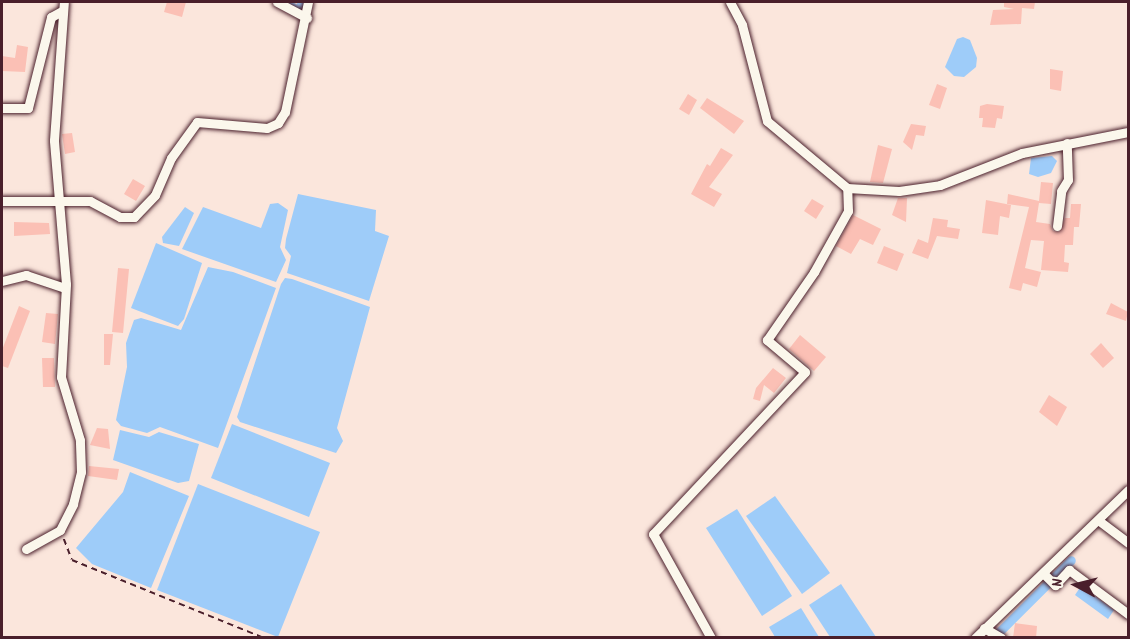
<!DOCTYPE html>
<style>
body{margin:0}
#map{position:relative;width:1130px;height:639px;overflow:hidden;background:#fbe6dc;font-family:Dekko,sans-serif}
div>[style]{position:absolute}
.water>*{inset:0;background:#9eccf9}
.canal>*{height:9px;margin:-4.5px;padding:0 4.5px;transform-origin:4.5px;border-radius:4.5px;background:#9eccf9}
.building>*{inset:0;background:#fbc0b5}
.path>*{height:1.5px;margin-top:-0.75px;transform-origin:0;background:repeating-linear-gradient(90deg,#4a1f2b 0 6px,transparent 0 10.5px)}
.roads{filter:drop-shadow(0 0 2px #4a1f2b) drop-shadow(0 0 2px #4a1f2b)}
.minor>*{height:9px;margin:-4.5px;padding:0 4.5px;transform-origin:4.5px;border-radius:4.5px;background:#fbf7ec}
span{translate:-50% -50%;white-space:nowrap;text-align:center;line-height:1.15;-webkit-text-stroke:5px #fbf7ec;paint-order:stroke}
.frame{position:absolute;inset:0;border:3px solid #4a1f2b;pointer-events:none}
.north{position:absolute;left:1046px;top:555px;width:60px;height:60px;-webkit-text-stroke:4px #fbf7ec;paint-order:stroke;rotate:277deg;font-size:16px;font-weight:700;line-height:24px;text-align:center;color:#4a1f2b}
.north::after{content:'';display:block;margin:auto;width:21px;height:27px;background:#4a1f2b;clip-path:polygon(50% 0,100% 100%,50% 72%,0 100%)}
</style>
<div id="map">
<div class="water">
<i style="clip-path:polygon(963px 37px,970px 40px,977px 58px,976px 67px,964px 77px,954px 76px,945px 67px,957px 39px)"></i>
<i style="clip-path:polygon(1052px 156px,1057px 161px,1051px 173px,1038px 177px,1029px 174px,1031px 158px)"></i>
<i style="clip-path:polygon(298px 194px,376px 210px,375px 231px,389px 236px,369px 301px,287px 273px,291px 256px,285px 248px,286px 239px)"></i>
<i style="clip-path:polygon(278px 203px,288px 210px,280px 247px,286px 260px,276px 282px,182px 249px,203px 207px,261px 228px,270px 204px)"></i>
<i style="clip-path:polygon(185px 207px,194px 213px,179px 246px,163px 243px,162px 237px)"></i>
<i style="clip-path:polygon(156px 243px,202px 263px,184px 319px,178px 326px,131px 308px)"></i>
<i style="clip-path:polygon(208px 267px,233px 272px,276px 288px,218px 448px,160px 427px,147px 433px,121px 426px,116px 420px,127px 367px,126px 343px,134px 320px,141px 318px,181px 330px)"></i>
<i style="clip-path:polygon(292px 279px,370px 307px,337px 428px,343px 441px,336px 453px,240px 422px,237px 417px,281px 284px,285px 278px)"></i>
<i style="clip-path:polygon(232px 424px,330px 463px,309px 517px,211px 478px)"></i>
<i style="clip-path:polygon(120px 430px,149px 437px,159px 432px,199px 444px,189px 481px,178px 483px,113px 460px)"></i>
<i style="clip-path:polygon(130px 472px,189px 496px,151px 588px,92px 564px,76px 548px,123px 492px)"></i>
<i style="clip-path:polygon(198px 484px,320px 532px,278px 637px,157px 590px)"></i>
<i style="clip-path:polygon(775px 496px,830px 573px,802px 594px,746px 516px)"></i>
<i style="clip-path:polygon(737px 509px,792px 596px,762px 616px,706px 528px)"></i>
<i style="clip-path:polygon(841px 584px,876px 637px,830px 637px,809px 605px)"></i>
<i style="clip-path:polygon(1081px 586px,1114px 610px,1108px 619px,1075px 595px)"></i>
<i style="clip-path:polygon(801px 608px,819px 637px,775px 637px,769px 627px)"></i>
</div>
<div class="canal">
<i style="left:291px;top:6px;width:7px;rotate:34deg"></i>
<i style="left:297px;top:10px;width:10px;rotate:-53deg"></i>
<i style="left:993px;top:638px;width:110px;rotate:-45deg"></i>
</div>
<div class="building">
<i style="clip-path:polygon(167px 2px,186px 2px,182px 17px,164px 12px)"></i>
<i style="clip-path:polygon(1004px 2px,1035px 2px,1034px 9px,1022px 8px,1021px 24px,990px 25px,993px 10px,1014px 9px,1004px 7px)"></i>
<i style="clip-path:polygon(17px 45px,28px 47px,25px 72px,2px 71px,2px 56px,15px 58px)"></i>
<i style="clip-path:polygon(1050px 69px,1063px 71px,1061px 91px,1050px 89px)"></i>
<i style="clip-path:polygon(937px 84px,947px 88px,940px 109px,929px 105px)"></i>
<i style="clip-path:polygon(688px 94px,697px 100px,689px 115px,679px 109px)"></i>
<i style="clip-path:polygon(707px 98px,744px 121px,734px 134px,700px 108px)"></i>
<i style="clip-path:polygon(987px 104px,1004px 106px,1002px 119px,997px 118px,995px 128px,982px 127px,983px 118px,979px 118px,980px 106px)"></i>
<i style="clip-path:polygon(911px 124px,926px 126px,924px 136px,916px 135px,912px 150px,903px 142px)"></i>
<i style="clip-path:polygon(72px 133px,75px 152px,65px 154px,62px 134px)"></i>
<i style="clip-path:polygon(878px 145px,892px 149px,883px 183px,870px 182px)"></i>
<i style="clip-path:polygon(721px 148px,733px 155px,709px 187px,722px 194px,714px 207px,691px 194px,707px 164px,710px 166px)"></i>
<i style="clip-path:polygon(133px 179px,145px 186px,136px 201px,124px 194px)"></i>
<i style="clip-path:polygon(1041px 182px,1053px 183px,1051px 204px,1039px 203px,1036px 222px,1050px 224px,1053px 231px,1059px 232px,1065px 218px,1070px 218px,1071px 204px,1081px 204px,1079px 227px,1074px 227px,1073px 245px,1065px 245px,1064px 262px,1069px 263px,1068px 272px,1041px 270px,1044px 241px,1031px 240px,1025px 268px,1041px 272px,1037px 287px,1023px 283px,1021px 291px,1009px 288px,1029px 207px,1007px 204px,1008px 194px,1039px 201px)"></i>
<i style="clip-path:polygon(898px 198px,907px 198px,906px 222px,892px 215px)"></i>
<i style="clip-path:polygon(812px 199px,824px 206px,816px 219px,804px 211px)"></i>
<i style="clip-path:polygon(986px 200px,1011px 205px,1009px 218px,1000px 216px,998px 235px,982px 233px)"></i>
<i style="clip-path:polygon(853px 215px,881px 229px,873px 245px,860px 239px,851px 254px,836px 246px)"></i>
<i style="clip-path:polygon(933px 218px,948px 220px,947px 227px,960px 229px,958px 239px,937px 236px,928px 259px,912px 253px,918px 239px,928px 243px)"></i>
<i style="clip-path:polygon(14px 222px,49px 223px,50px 234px,14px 236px)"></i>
<i style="clip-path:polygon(884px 246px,904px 254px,897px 271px,877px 263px)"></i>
<i style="clip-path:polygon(118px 268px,129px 269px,123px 333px,112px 332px)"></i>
<i style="clip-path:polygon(1111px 303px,1128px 312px,1126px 321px,1106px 314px)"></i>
<i style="clip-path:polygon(19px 306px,30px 311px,8px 368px,2px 366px,2px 350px)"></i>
<i style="clip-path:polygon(46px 313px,58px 314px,55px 344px,42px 342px)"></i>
<i style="clip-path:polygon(104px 334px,113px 334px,110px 365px,104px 365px)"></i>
<i style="clip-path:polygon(800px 335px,826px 357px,814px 371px,789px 349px)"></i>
<i style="clip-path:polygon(1101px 343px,1114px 358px,1103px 368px,1090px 354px)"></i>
<i style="clip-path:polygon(42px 358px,54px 358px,55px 387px,43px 387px)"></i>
<i style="clip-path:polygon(773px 368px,786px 378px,774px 393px,764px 385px,760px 401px,753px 399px,756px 388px)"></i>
<i style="clip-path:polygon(1049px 395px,1067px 407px,1057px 426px,1039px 412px)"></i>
<i style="clip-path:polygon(97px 428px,108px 429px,110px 449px,90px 445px)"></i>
<i style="clip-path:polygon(89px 466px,119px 469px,117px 480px,88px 476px)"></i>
<i style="clip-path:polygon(1015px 623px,1037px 626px,1036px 638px,1013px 638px)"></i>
</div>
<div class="path">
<i style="left:64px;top:539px;width:22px;rotate:69deg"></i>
<i style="left:72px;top:560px;width:207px;rotate:22.1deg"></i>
</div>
<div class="roads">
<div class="minor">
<i style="left:277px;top:2px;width:34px;rotate:28deg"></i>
<i style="left:730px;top:2px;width:26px;rotate:62deg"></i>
<i style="left:742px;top:25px;width:99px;rotate:75.4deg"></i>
<i style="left:767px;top:121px;width:104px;rotate:39.9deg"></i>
<i style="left:847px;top:188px;width:52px;rotate:3.3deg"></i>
<i style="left:899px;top:191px;width:41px;rotate:-8.3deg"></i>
<i style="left:940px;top:185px;width:88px;rotate:-21.3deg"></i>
<i style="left:1022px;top:153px;width:108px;rotate:-11.2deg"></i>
<i style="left:2px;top:108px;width:26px"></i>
<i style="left:28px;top:108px;width:94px;rotate:-75.8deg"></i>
<i style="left:51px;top:17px;width:13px;rotate:-29deg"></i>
<i style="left:2px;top:201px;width:88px"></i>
<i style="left:90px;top:201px;width:34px;rotate:28deg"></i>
<i style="left:120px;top:217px;width:14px"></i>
<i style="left:134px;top:217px;width:30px;rotate:-46deg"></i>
<i style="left:155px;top:195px;width:40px;rotate:-66.6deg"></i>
<i style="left:171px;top:158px;width:44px;rotate:-54.2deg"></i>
<i style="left:197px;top:122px;width:70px;rotate:4.9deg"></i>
<i style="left:267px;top:128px;width:12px;rotate:-24deg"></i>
<i style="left:278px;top:123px;width:13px;rotate:-58deg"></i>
<i style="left:285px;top:112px;width:112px;rotate:-78.2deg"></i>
<i style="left:1057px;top:226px;width:35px;rotate:-83deg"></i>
<i style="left:1061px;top:191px;width:13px;rotate:-58deg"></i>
<i style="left:1068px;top:180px;width:37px;rotate:-92deg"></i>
<i style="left:2px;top:281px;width:25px;rotate:-14deg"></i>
<i style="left:26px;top:275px;width:41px;rotate:18.4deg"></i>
<i style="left:1098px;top:520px;width:38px;rotate:37deg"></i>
<i style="left:26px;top:549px;width:39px;rotate:-29deg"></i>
<i style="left:60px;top:530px;width:29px;rotate:-63deg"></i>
<i style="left:73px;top:504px;width:33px;rotate:-76deg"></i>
<i style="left:81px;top:472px;width:32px;rotate:-92deg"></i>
<i style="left:80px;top:440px;width:66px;rotate:-106.8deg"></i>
<i style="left:61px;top:377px;width:93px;rotate:-86.9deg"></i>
<i style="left:66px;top:284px;width:144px;rotate:-94.8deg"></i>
<i style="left:54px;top:140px;width:138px;rotate:-85.9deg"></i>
<i style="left:1044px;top:574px;width:16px;rotate:45deg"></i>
<i style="left:1055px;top:585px;width:21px;rotate:-47deg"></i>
<i style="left:1069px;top:570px;width:74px;rotate:36.7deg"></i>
<i style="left:984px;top:628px;width:20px;rotate:30deg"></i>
<i style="left:711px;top:638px;width:119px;rotate:-119.1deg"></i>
<i style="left:653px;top:534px;width:222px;rotate:-46.8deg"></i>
<i style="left:805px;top:372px;width:50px;rotate:-139.9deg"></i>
<i style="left:767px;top:340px;width:83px;rotate:-55.3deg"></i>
<i style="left:814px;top:272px;width:70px;rotate:-60.9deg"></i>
<i style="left:848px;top:211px;width:23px;rotate:-92deg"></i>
<i style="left:975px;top:638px;width:213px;rotate:-44deg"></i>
</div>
</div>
<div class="frame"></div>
<div class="north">N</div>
</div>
